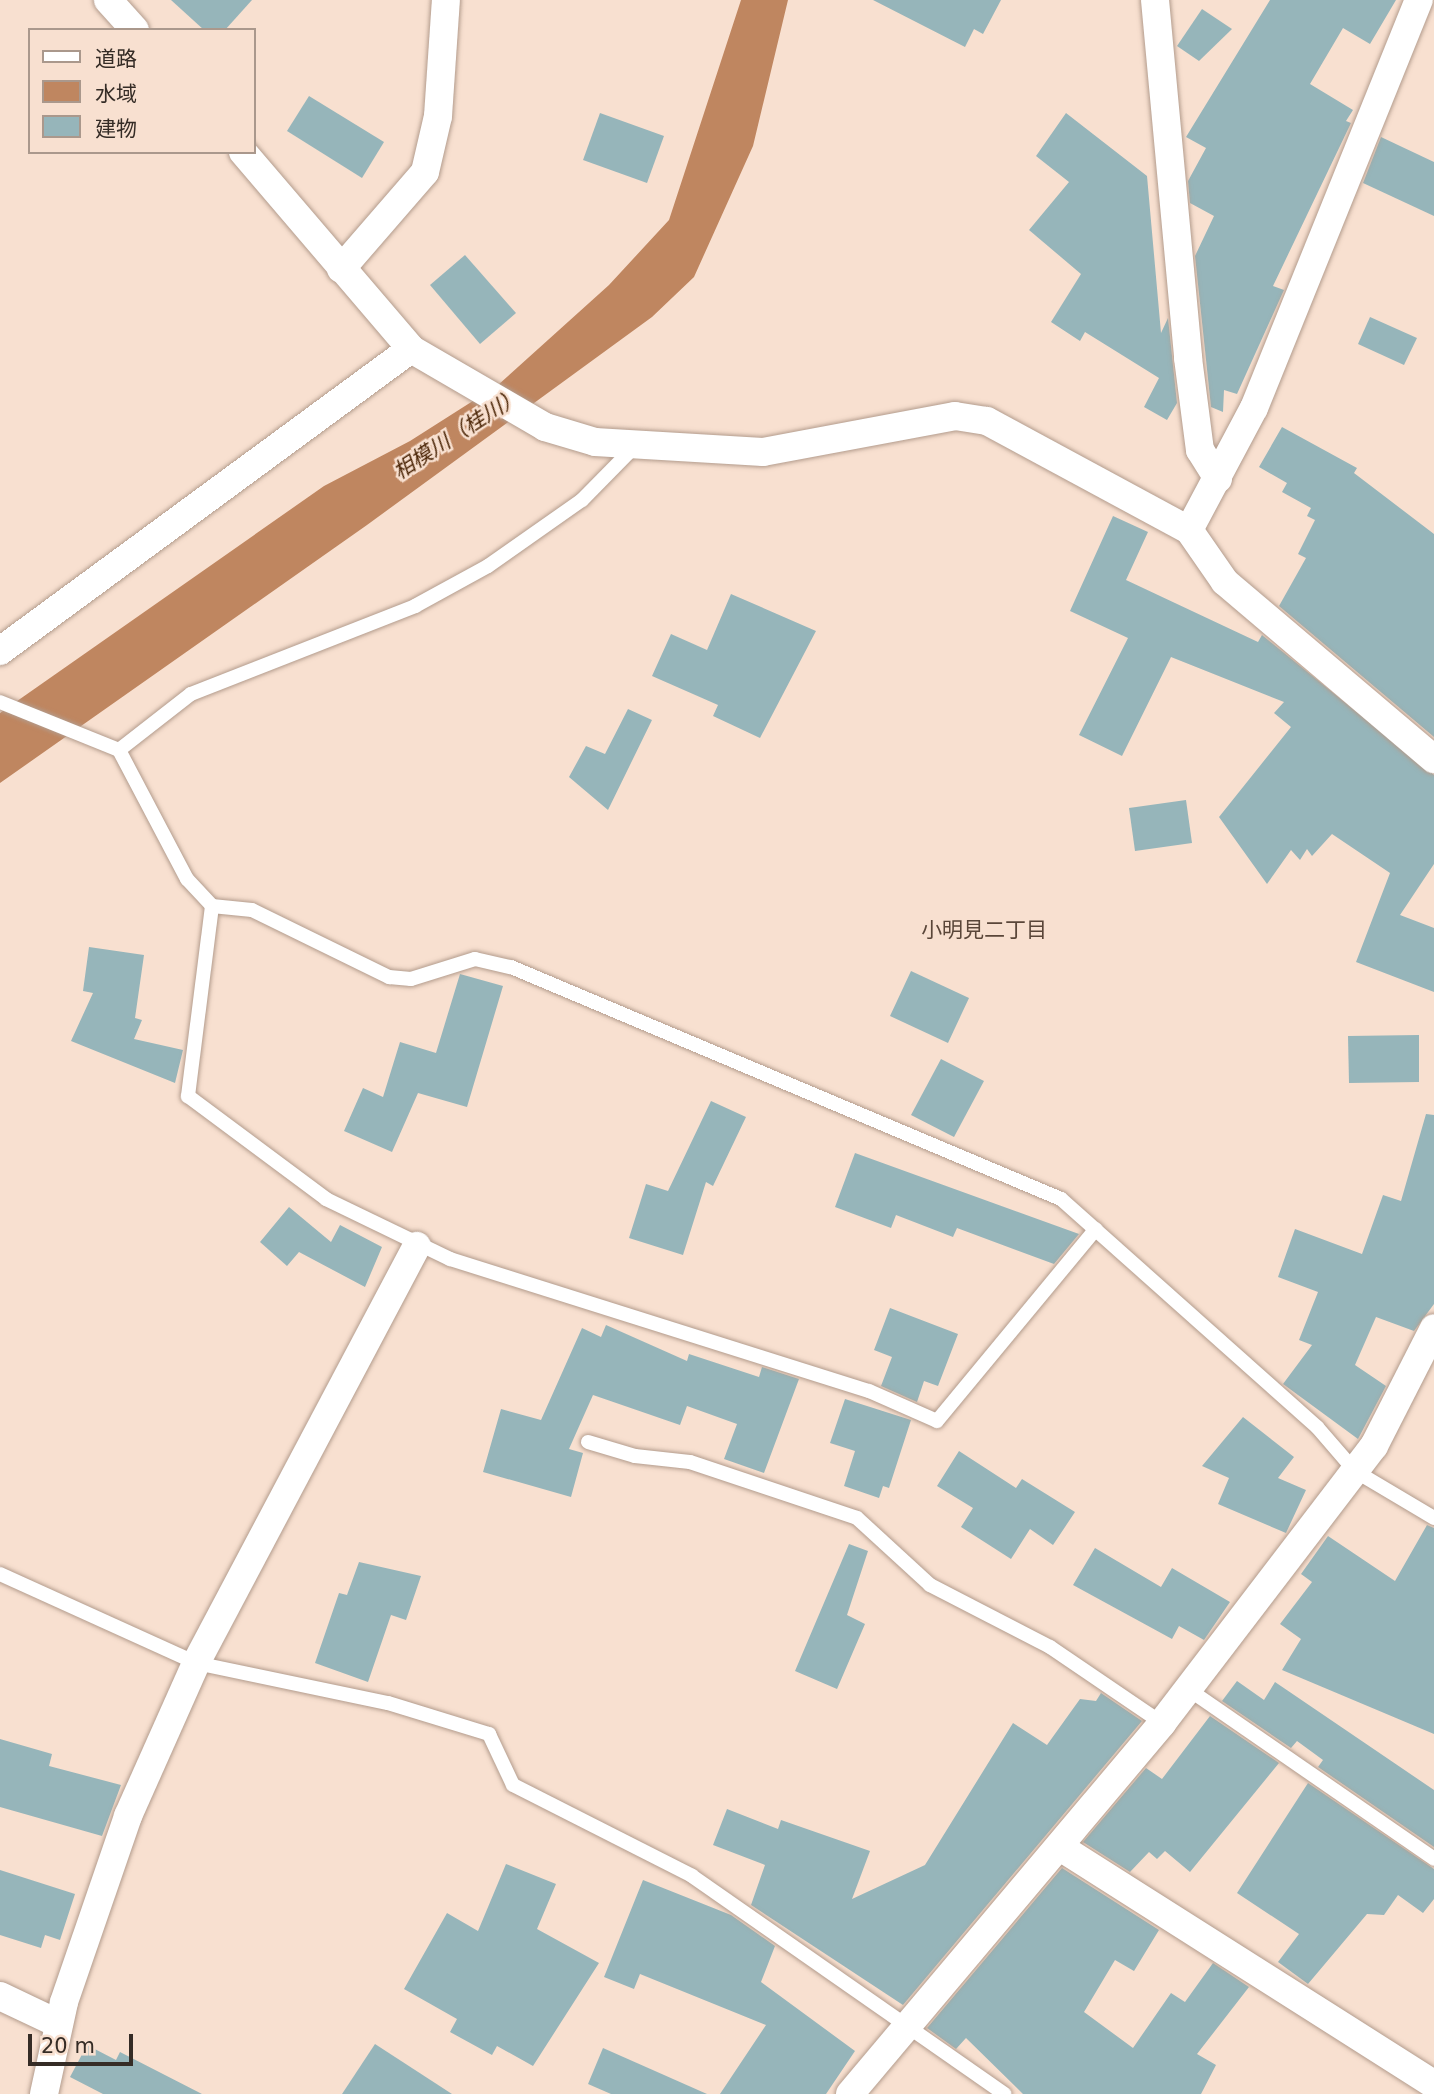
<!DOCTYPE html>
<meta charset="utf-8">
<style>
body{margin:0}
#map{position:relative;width:1434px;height:2094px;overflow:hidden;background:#f8e0d0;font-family:"DejaVu Sans","Noto Sans JP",sans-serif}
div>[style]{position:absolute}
.water>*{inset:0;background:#bf8660}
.building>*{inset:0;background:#96b5ba}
.roads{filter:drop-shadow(0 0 2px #b39c8d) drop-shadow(0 0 2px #b39c8d)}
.lane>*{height:14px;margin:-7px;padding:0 7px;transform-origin:7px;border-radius:7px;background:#fff}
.street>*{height:28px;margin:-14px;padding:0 14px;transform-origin:14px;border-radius:14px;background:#fff}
span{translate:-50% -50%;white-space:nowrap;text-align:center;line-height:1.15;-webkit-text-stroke:5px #f8e0d0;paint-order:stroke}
.water-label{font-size:21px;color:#4b2506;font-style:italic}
.neighbourhood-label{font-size:21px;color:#5a4639}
.legend{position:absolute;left:28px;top:28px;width:228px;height:126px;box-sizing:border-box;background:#f8e0d0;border:2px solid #aa988c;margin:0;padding:9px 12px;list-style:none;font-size:21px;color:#352c26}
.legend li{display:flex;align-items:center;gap:14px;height:35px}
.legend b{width:35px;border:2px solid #aa988c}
.scale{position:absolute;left:28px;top:2034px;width:105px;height:32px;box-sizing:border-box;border:4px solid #352c26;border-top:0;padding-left:9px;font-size:21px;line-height:24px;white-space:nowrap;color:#352c26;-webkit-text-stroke:5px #f8e0d0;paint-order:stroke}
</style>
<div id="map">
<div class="water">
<i style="clip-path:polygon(741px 0,788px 0,753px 146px,694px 277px,652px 317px,367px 525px,0 783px,0 713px,324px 486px,410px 441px,498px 385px,609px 285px,669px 220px)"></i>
</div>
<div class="building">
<i style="clip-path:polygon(171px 0,252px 0,225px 30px,204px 30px)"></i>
<i style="clip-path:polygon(873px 0,1001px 0,983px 34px,974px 29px,965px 47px)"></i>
<i style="clip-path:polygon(1270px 0,1396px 0,1370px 44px,1343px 28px,1310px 84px,1353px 110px,1346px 121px,1351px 123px,1273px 286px,1284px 290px,1237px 394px,1224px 390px,1223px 412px,1211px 407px,1195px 256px,1214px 216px,1190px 203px,1188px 181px,1206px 148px,1186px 137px)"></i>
<i style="clip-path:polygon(1202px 9px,1232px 29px,1199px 61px,1177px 46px)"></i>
<i style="clip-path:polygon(309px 96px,384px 142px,362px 178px,287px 131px)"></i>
<i style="clip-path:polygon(600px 113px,664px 136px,647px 183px,583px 160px)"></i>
<i style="clip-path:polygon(1066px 113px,1147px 176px,1161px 333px,1168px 318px,1177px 403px,1167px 420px,1144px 407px,1159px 378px,1085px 332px,1080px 341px,1051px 322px,1081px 274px,1029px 230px,1069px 182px,1036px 156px)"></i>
<i style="clip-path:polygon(1381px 137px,1434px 162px,1434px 216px,1363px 183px)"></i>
<i style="clip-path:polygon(465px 255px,516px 313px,480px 344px,430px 285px)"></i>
<i style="clip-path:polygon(1370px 317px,1417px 338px,1404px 365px,1358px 344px)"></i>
<i style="clip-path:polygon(1282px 427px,1357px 468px,1354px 473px,1434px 534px,1434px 737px,1279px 606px,1306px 558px,1298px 554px,1315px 520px,1307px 516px,1311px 508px,1282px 492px,1287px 483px,1259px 467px)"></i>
<i style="clip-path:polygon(1113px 516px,1148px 532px,1126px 580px,1258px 642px,1262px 635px,1434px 775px,1434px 864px,1400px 915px,1434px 928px,1434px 992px,1356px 962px,1390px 873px,1332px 834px,1312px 856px,1307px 849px,1300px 860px,1291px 850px,1267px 884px,1219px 817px,1291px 727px,1274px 713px,1284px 702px,1171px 657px,1122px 756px,1079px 735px,1128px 638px,1070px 611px)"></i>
<i style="clip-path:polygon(731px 594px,816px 631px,760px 738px,713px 716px,718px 705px,652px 676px,671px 634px,707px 650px)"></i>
<i style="clip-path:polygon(628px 709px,652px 720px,608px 810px,569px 777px,586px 746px,605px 754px)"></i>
<i style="clip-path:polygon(1186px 800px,1192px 843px,1135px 851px,1129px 808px)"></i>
<i style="clip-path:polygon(89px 947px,144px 955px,135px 1018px,142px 1020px,134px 1039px,183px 1050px,175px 1083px,71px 1041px,93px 993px,83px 991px)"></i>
<i style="clip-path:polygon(911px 971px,969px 998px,948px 1043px,890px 1016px)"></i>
<i style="clip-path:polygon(460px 974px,503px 986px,467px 1107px,418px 1093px,392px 1152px,344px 1131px,363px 1088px,383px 1097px,400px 1042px,436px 1053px)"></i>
<i style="clip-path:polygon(1419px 1035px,1419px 1082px,1349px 1083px,1348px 1036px)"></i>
<i style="clip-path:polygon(941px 1059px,984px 1081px,954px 1137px,911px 1115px)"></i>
<i style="clip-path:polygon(711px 1101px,746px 1117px,713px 1186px,706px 1182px,683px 1255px,629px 1238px,646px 1184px,668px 1191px)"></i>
<i style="clip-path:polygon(1426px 1114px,1434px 1115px,1434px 1304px,1414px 1331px,1376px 1317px,1355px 1365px,1386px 1386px,1358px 1439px,1283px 1384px,1312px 1345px,1299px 1340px,1318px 1292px,1278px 1277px,1295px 1229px,1362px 1254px,1383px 1195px,1401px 1201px)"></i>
<i style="clip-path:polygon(855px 1153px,1079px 1234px,1054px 1264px,957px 1228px,953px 1237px,896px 1215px,891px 1228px,835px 1207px)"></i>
<i style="clip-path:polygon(289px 1207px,331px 1242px,340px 1225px,382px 1247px,365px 1287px,299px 1252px,287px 1266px,260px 1242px)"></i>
<i style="clip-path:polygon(890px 1308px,958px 1334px,938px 1386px,924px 1381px,917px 1402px,881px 1386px,892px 1357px,874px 1350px)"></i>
<i style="clip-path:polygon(606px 1325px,687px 1361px,689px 1354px,759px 1377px,762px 1367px,799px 1379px,764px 1473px,724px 1459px,737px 1424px,687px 1406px,680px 1425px,593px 1395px,569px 1449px,583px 1453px,571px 1497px,483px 1472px,501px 1409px,541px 1420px,582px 1328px,601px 1337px)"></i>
<i style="clip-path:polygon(845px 1399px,911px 1420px,889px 1488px,883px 1486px,879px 1498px,844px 1486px,855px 1451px,830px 1443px)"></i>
<i style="clip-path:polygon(1243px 1417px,1294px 1457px,1278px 1478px,1306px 1490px,1286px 1533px,1218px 1504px,1229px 1478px,1202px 1466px)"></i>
<i style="clip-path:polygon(959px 1451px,1016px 1488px,1022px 1479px,1075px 1512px,1053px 1545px,1030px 1529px,1011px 1559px,961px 1527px,973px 1508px,937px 1486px)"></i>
<i style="clip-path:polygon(1427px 1525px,1434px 1528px,1434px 1734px,1282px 1670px,1301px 1639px,1280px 1624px,1312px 1582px,1301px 1574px,1328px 1536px,1395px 1581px)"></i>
<i style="clip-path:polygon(849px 1544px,868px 1551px,847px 1615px,865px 1624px,837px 1689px,795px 1671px)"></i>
<i style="clip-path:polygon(1095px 1548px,1161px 1587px,1172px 1568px,1230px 1602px,1204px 1640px,1179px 1626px,1172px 1639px,1073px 1585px)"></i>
<i style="clip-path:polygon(359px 1562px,421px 1576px,406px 1620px,391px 1615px,368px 1682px,315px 1663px,339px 1593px,347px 1595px)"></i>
<i style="clip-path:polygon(1237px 1681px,1264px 1700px,1275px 1682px,1434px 1790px,1434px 1847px,1318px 1767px,1323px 1760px,1297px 1741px,1291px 1748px,1222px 1701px)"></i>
<i style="clip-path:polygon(1101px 1693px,1142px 1721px,903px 2005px,751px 1905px,765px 1865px,713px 1845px,727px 1809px,778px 1829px,781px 1820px,870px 1851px,852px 1899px,925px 1865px,1013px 1723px,1047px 1745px,1080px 1699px,1096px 1701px)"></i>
<i style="clip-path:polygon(1210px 1716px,1279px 1763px,1190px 1872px,1165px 1851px,1157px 1859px,1149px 1852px,1130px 1872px,1083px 1842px,1146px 1768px,1162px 1779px)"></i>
<i style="clip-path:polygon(0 1739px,52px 1754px,49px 1766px,121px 1785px,102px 1836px,0 1807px)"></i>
<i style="clip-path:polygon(1308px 1783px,1434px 1869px,1434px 1899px,1423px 1913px,1398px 1895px,1384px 1915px,1367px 1914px,1308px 1984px,1278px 1962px,1299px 1934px,1237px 1893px)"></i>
<i style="clip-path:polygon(506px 1864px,556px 1884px,537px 1929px,599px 1963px,533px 2066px,497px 2046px,492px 2055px,450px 2032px,457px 2019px,404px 1989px,447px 1913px,478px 1931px)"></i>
<i style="clip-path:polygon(1062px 1868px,1159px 1930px,1134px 1971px,1115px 1960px,1084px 2012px,1133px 2048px,1171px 1993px,1185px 2002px,1213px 1963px,1249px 1987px,1197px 2054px,1216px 2065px,1201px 2094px,1023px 2094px,966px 2038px,956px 2049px,927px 2028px)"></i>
<i style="clip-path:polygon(0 1870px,75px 1894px,60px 1940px,45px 1935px,41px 1948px,0 1935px)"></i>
<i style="clip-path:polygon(643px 1880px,731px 1915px,775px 1946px,761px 1982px,855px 2051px,826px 2094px,720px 2094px,766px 2025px,640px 1974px,634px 1989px,604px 1977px)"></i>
<i style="clip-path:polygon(375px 2044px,452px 2094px,342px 2094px)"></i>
<i style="clip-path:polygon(87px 2045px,116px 2060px,120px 2052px,202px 2094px,103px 2094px,70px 2077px)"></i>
<i style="clip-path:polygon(603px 2048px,707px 2094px,611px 2094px,588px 2084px)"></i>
</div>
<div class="roads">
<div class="lane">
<i style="left:0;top:702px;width:128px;rotate:22deg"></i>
<i style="left:119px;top:750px;width:146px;rotate:62.2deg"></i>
<i style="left:187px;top:879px;width:37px;rotate:47deg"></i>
<i style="left:212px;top:906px;width:40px;rotate:5.7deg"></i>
<i style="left:252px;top:910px;width:153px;rotate:26.1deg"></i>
<i style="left:389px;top:977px;width:22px;rotate:5deg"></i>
<i style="left:411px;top:979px;width:67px;rotate:-17.4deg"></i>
<i style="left:475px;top:959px;width:37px;rotate:13deg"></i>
<i style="left:511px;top:967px;width:597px;rotate:22.87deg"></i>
<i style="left:1061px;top:1199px;width:343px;rotate:41.7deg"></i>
<i style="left:1317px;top:1427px;width:58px;rotate:49.2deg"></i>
<i style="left:1355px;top:1471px;width:92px;rotate:30.7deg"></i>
<i style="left:119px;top:750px;width:91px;rotate:-37.9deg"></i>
<i style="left:191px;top:694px;width:241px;rotate:-21.4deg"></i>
<i style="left:415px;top:606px;width:83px;rotate:-28.7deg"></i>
<i style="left:488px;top:566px;width:115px;rotate:-35.1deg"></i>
<i style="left:582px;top:500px;width:76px;rotate:-45.5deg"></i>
<i style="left:212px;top:906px;width:192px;rotate:97.2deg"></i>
<i style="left:188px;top:1096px;width:172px;rotate:36.7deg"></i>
<i style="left:326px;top:1199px;width:138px;rotate:25.8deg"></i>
<i style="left:450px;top:1259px;width:439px;rotate:17.5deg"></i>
<i style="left:869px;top:1391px;width:74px;rotate:23.8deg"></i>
<i style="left:937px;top:1421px;width:249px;rotate:-50.4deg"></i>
<i style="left:588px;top:1442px;width:49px;rotate:16.6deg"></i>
<i style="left:635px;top:1456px;width:55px;rotate:6.2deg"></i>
<i style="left:690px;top:1462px;width:176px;rotate:18.5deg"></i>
<i style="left:857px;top:1518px;width:99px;rotate:42.5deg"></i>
<i style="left:930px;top:1585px;width:135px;rotate:27.3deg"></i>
<i style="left:1050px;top:1647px;width:135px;rotate:34.2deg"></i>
<i style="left:0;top:1574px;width:215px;rotate:24.4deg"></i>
<i style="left:196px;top:1663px;width:196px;rotate:11.8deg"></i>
<i style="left:388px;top:1703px;width:106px;rotate:17.1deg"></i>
<i style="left:489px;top:1734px;width:56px;rotate:64.8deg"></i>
<i style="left:513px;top:1785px;width:201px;rotate:26.9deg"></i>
<i style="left:692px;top:1876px;width:381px;rotate:34.9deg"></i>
<i style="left:1188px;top:1689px;width:299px;rotate:34.6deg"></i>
</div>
<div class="street">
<i style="left:108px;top:0;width:40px;rotate:48deg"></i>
<i style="left:1155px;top:0;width:360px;rotate:84.7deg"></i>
<i style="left:1188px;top:358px;width:93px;rotate:82.6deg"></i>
<i style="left:1200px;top:450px;width:34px;rotate:58deg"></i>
<i style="left:243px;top:152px;width:259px;rotate:49.5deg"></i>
<i style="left:411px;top:349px;width:155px;rotate:30.2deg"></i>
<i style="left:545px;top:427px;width:52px;rotate:16.7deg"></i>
<i style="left:595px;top:442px;width:168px;rotate:3.4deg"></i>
<i style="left:763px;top:452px;width:195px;rotate:-10.6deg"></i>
<i style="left:955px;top:416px;width:32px;rotate:9deg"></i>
<i style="left:987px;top:421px;width:230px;rotate:28.4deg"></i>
<i style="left:1189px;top:530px;width:63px;rotate:55.3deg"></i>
<i style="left:1225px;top:582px;width:274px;rotate:40.3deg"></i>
<i style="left:341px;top:269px;width:128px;rotate:-49.1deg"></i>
<i style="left:425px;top:172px;width:57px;rotate:-76.9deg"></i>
<i style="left:438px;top:116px;width:116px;rotate:-86.1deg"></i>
<i style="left:1189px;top:530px;width:138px;rotate:-62deg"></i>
<i style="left:1254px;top:408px;width:440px;rotate:-68deg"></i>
<i style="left:0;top:651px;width:510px;rotate:-36.31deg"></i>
<i style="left:1060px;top:1847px;width:443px;rotate:32.4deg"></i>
<i style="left:0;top:1996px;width:65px;rotate:25.4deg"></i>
<i style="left:44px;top:2094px;width:94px;rotate:-77.7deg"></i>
<i style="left:64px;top:2002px;width:197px;rotate:-71deg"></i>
<i style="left:128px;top:1816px;width:167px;rotate:-66deg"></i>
<i style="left:196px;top:1663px;width:472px;rotate:-62.1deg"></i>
<i style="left:850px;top:2094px;width:485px;rotate:-49.9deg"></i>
<i style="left:1162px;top:1723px;width:349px;rotate:-52.6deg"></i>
<i style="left:1374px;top:1446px;width:132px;rotate:-63deg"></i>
</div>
</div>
<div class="water-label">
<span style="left:457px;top:434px;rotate:-33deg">相模川（桂川）</span>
</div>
<div class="neighbourhood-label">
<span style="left:984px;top:930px">小明見二丁目</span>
</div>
<ul class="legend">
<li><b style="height:9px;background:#fff"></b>道路</li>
<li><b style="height:19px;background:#bf8660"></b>水域</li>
<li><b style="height:19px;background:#96b5ba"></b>建物</li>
</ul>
<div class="scale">20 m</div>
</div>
